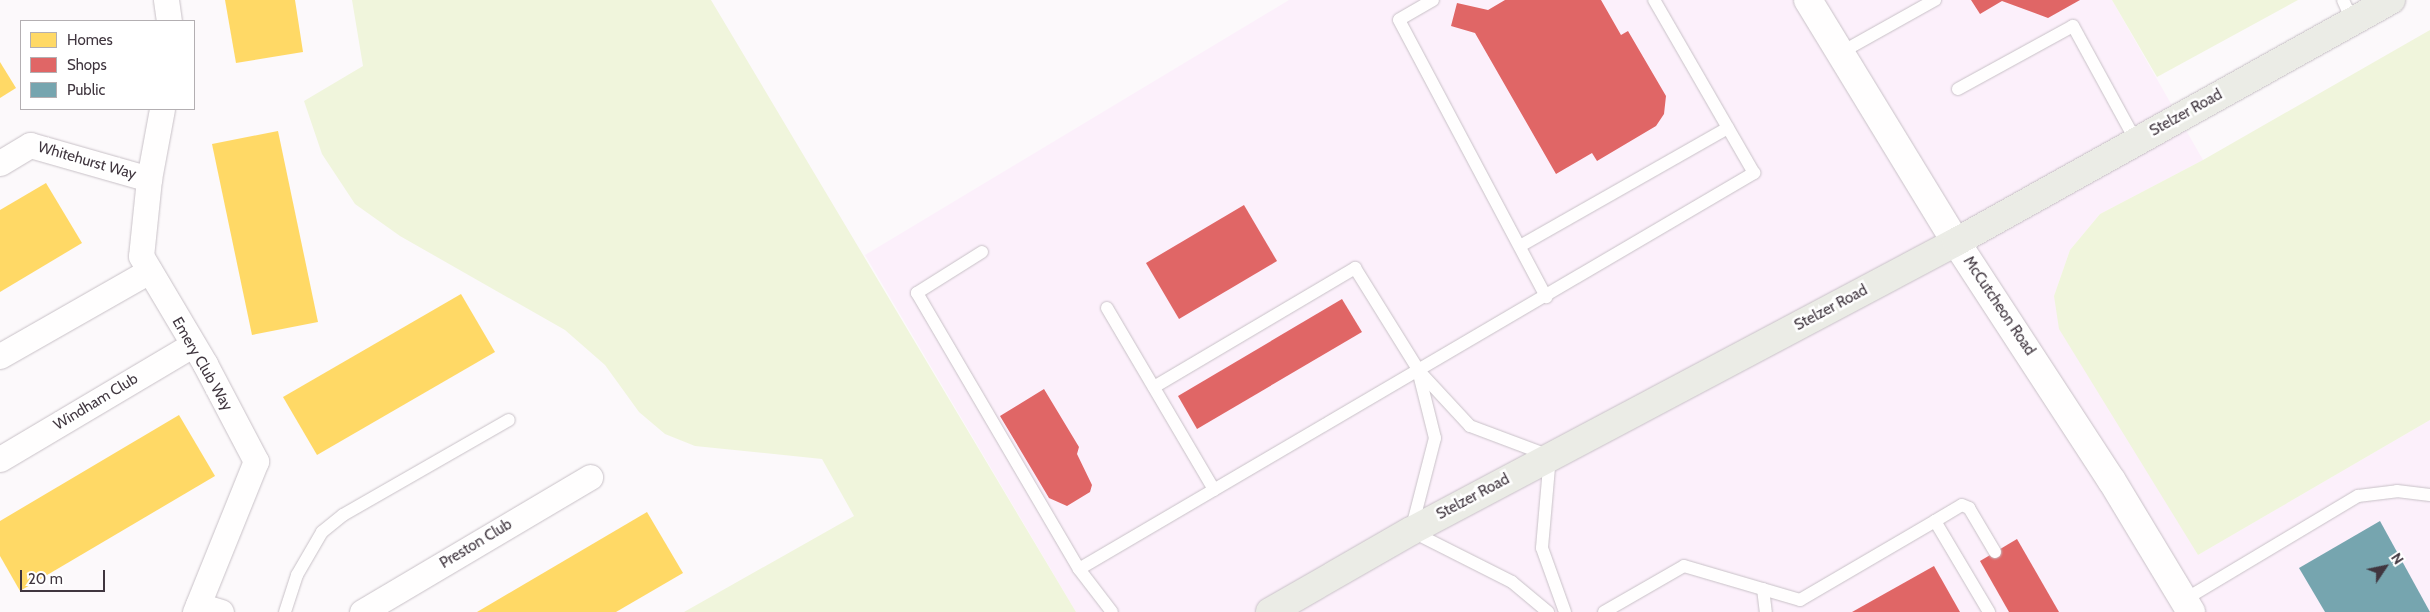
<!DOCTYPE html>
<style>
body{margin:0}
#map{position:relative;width:2430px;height:612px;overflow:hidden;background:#fcf9fb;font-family:Cabin,sans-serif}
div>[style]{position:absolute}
.built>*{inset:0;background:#fcf0fb}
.green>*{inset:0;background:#f0f5dc}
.homes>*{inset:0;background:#ffd966}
.shops>*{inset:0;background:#e06666}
.public>*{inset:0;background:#76a5af}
.roads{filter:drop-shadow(0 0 1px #c8c1c7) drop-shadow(0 0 1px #c8c1c7)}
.lane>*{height:12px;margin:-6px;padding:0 6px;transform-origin:6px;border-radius:6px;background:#fffefe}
.street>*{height:25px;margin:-12.5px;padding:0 12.5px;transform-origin:12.5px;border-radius:12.5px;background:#fffefe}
.secondary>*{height:28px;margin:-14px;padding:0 14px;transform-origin:14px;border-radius:14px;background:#fffefe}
.primary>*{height:28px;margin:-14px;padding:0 14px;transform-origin:14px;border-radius:14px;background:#ebece6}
span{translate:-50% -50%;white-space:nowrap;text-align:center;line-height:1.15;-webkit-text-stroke:5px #fff;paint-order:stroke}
.street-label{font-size:15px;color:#40363f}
.legend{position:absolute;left:20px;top:20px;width:175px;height:90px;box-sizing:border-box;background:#fff;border:1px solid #b3afb2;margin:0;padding:6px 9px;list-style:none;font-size:15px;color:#40363f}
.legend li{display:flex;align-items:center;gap:10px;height:25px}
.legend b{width:25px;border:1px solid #b3afb2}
.north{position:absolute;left:2360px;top:542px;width:50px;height:50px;-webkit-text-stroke:4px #fff;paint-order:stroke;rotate:56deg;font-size:14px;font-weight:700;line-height:20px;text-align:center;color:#40363f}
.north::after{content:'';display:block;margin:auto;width:18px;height:22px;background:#40363f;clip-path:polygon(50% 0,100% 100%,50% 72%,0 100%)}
.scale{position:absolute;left:20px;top:570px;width:85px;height:22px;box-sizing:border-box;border:2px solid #40363f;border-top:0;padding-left:6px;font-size:15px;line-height:18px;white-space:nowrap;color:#40363f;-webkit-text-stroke:4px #fff;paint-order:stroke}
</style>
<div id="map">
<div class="built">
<i style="clip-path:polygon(1289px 0,2112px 0,2203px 160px,2100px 214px,2070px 250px,2054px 296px,2198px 555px,2430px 420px,2430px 612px,1076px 612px,865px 255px)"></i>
</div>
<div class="green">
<i style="clip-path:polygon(352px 0,711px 0,1076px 612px,684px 612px,854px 516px,822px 459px,695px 446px,665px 434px,639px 412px,605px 365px,565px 330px,400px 236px,355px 204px,322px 154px,304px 101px,363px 66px)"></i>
<i style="clip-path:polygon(2112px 0,2298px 0,2157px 77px)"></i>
<i style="clip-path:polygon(2430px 30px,2430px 420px,2198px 555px,2059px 329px,2054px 296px,2070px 250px,2100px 214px,2203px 160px)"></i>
</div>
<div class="homes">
<i style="clip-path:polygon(225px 0,295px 0,303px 52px,236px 63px)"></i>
<i style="clip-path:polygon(0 62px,16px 88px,0 98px)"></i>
<i style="clip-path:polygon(278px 131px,318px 322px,252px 335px,212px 144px)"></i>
<i style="clip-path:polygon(46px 183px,82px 243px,0 292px,0 210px)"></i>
<i style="clip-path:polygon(461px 294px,495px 352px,317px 455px,283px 397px)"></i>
<i style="clip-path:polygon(179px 415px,215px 476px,20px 591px,0 556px,0 521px)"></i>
<i style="clip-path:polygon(647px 512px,683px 573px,616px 612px,477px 612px)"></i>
</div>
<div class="shops">
<i style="clip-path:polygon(1505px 0,1601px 0,1621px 35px,1628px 31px,1666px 96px,1664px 114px,1656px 126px,1597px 161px,1592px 153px,1556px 174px,1475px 33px,1451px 26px,1457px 3px,1488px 10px)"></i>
<i style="clip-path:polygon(1971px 0,2080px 0,2048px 18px,2002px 1px,1980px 14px)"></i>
<i style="clip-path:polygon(1244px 205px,1277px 261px,1179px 319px,1146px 263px)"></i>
<i style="clip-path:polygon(1342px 299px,1362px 332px,1197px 429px,1178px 396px)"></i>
<i style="clip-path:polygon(1044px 389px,1079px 447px,1077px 454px,1092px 485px,1090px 492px,1067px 506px,1049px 498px,1000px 416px)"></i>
<i style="clip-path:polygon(2017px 539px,2059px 612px,2009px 612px,1980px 561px)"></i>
<i style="clip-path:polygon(1934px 566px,1960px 612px,1852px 612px)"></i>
</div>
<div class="public">
<i style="clip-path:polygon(2380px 521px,2430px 612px,2325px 612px,2299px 568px)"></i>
</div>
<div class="roads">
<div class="lane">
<i style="left:1433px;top:0;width:39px;rotate:150deg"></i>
<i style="left:1399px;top:20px;width:314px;rotate:62deg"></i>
<i style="left:2343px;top:0;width:24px;rotate:66deg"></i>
<i style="left:1840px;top:53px;width:109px;rotate:-29.2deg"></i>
<i style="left:1958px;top:89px;width:131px;rotate:-28.7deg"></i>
<i style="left:2073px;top:26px;width:131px;rotate:61.3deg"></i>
<i style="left:1520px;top:246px;width:239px;rotate:-29.6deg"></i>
<i style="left:982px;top:252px;width:77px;rotate:147.8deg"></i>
<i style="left:917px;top:293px;width:320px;rotate:59.6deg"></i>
<i style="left:1079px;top:569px;width:54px;rotate:52.5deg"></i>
<i style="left:1107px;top:308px;width:211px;rotate:59.5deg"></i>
<i style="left:1419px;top:374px;width:66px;rotate:76deg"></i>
<i style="left:1435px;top:438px;width:96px;rotate:104.5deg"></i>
<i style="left:1411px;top:531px;width:113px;rotate:26.8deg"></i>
<i style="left:1512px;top:582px;width:47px;rotate:39.8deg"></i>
<i style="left:1154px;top:387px;width:234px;rotate:-30.6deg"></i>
<i style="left:1355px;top:268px;width:121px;rotate:58.1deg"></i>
<i style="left:1419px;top:371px;width:75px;rotate:47.2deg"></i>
<i style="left:1470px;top:426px;width:85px;rotate:20.6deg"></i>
<i style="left:1550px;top:456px;width:92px;rotate:95deg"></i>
<i style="left:1542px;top:548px;width:68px;rotate:70.2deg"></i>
<i style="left:1935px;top:521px;width:31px;rotate:-31deg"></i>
<i style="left:1962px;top:505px;width:8px;rotate:23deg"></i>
<i style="left:1969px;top:508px;width:51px;rotate:59.4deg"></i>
<i style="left:1079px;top:569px;width:783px;rotate:-30.4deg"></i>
<i style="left:1754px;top:173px;width:200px;rotate:-120deg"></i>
<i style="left:1763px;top:589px;width:23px;rotate:83deg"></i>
<i style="left:2184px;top:600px;width:203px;rotate:-30.9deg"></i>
<i style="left:2358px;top:496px;width:39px;rotate:-7deg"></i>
<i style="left:2397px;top:491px;width:33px;rotate:7deg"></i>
<i style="left:285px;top:612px;width:39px;rotate:-72deg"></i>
<i style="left:297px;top:575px;width:50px;rotate:-59.8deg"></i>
<i style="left:322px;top:532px;width:27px;rotate:-39deg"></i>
<i style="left:343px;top:515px;width:191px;rotate:-29.8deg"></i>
<i style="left:1604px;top:612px;width:92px;rotate:-29.9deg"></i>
<i style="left:1684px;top:566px;width:121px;rotate:16.3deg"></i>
<i style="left:1800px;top:600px;width:156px;rotate:-30.3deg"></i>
<i style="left:1935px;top:521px;width:106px;rotate:59.3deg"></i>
</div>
<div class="street">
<i style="left:166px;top:0;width:21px;rotate:82deg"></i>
<i style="left:162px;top:109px;width:71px;rotate:100.5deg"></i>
<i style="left:149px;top:179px;width:77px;rotate:95.9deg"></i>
<i style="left:141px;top:256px;width:126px;rotate:59.3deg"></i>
<i style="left:205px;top:364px;width:110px;rotate:62.3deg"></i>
<i style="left:256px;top:461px;width:163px;rotate:112deg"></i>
<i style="left:0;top:163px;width:35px;rotate:-31deg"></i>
<i style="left:30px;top:145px;width:124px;rotate:15.9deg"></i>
<i style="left:0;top:356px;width:172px;rotate:-29.7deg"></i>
<i style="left:0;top:459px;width:223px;rotate:-30.7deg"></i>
<i style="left:198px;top:605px;width:24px;rotate:17deg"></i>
<i style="left:362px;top:612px;width:265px;rotate:-30.6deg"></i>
</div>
<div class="secondary">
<i style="left:1808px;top:0;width:284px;rotate:58.6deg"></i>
<i style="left:1956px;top:242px;width:285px;rotate:56.9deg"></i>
<i style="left:2112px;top:481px;width:153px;rotate:58.9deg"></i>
</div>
<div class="primary">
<i style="left:1270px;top:612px;width:163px;rotate:-29.9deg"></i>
<i style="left:1411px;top:531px;width:617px;rotate:-27.94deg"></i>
<i style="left:1956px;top:242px;width:498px;rotate:-29.1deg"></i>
</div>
</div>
<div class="street-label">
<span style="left:2186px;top:113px;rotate:-29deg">Stelzer Road</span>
<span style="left:87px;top:161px;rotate:16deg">Whitehurst Way</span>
<span style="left:1999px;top:306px;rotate:56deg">McCutcheon Road</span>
<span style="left:1831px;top:308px;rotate:-28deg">Stelzer Road</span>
<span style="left:202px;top:364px;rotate:60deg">Emery Club Way</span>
<span style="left:96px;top:402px;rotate:-31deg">Windham Club</span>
<span style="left:1473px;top:497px;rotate:-28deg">Stelzer Road</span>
<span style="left:476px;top:544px;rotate:-31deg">Preston Club</span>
</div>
<ul class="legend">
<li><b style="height:14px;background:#ffd966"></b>Homes</li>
<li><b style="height:14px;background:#e06666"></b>Shops</li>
<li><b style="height:14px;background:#76a5af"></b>Public</li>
</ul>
<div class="north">N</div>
<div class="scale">20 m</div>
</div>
